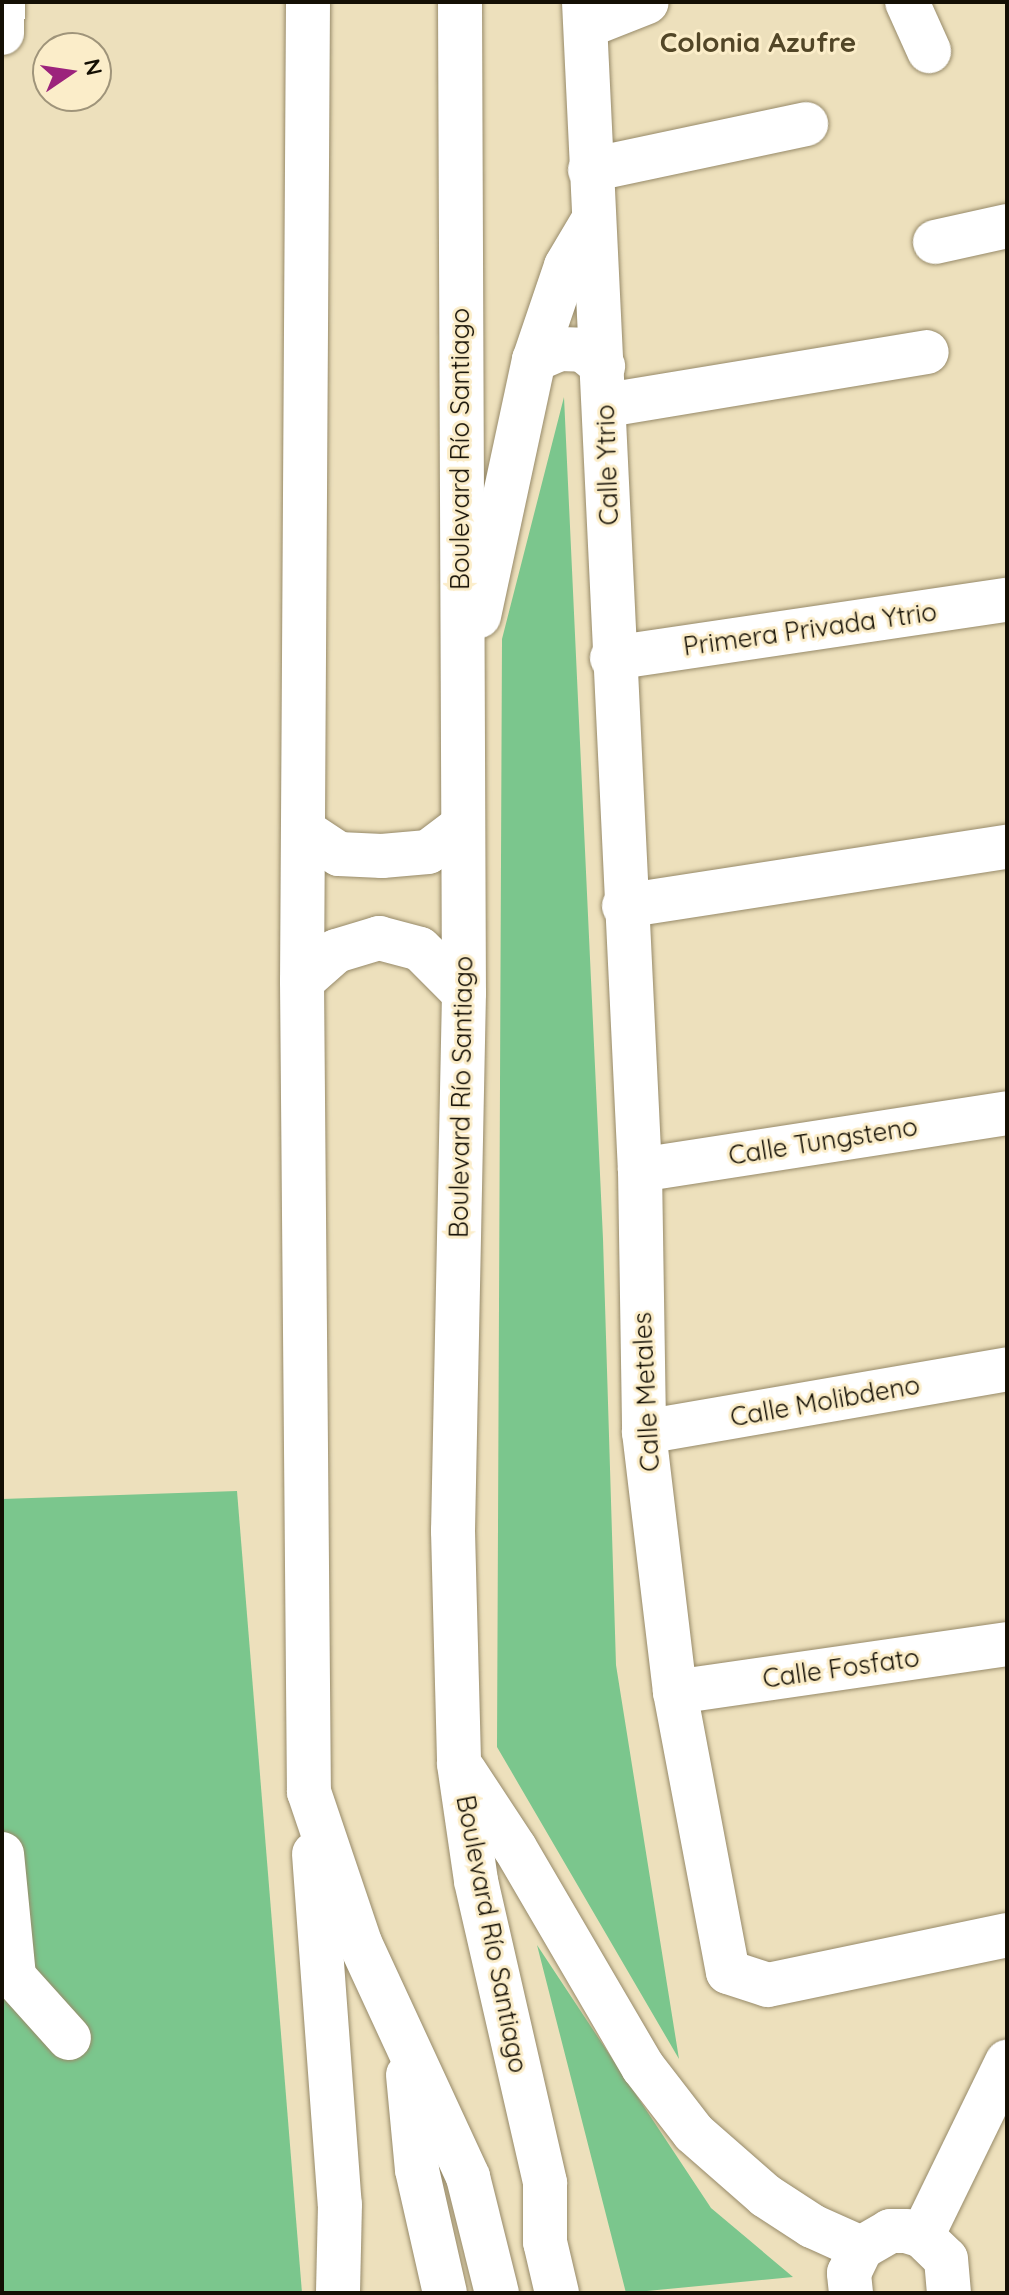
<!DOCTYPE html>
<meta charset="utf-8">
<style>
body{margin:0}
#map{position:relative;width:1009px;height:2295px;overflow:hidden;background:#ede0bc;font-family:Quicksand,sans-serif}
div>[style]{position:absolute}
.green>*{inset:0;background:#7bc68d}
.roads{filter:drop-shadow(0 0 2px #978a69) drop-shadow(0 0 2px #978a69)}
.minor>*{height:44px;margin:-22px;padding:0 22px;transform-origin:22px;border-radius:22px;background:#fff}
.major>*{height:44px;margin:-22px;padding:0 22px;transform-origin:22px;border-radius:22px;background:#fff}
span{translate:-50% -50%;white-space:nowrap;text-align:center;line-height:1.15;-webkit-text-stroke:6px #fbedc9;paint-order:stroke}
.street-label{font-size:26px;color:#140f04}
.neighbourhood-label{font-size:28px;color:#524627;font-weight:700}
.frame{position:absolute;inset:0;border:4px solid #140f04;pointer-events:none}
.north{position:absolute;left:32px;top:32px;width:80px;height:80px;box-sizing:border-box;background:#fbedc9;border:2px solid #9f947a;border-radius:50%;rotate:77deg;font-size:22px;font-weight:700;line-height:32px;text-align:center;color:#140f04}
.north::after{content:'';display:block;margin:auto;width:28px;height:36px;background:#9c237c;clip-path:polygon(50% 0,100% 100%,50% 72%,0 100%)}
</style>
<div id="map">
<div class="green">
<i style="clip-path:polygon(564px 397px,603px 1239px,616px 1665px,679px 2059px,497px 1747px,502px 639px)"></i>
<i style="clip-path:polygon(237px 1491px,302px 2293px,2px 2293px,2px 1499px)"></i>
<i style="clip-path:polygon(537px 1945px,711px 2208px,793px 2277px,626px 2293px)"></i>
</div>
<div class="roads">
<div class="minor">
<i style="left:584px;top:2px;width:1169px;rotate:87.26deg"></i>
<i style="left:640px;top:1170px;width:262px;rotate:89.1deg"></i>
<i style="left:644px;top:1432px;width:262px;rotate:83.2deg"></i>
<i style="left:675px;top:1692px;width:285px;rotate:79.3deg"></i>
<i style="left:728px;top:1972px;width:42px;rotate:18deg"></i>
<i style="left:768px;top:1985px;width:244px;rotate:-11.8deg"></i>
<i style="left:907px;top:2px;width:54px;rotate:65.8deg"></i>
<i style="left:589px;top:25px;width:62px;rotate:-21.6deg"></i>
<i style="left:2px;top:33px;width:31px;rotate:-88deg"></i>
<i style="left:590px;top:170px;width:221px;rotate:-12deg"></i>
<i style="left:935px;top:242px;width:74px;rotate:-12.5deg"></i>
<i style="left:607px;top:405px;width:324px;rotate:-9.4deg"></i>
<i style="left:612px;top:658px;width:399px;rotate:-8.4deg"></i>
<i style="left:624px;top:906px;width:388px;rotate:-8.8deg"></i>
<i style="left:640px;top:1170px;width:371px;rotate:-8.8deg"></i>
<i style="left:644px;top:1432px;width:368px;rotate:-9.8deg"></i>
<i style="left:675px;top:1692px;width:335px;rotate:-8.2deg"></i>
<i style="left:2px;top:1854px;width:124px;rotate:84.4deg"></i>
<i style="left:14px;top:1977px;width:82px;rotate:48deg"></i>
<i style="left:922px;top:2236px;width:194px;rotate:-64deg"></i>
<i style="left:851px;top:2293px;width:20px;rotate:-96deg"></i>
<i style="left:849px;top:2273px;width:28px;rotate:-64deg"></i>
<i style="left:861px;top:2248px;width:34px;rotate:-30deg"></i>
<i style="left:890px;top:2231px;width:16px"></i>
<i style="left:906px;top:2231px;width:17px;rotate:17deg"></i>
<i style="left:922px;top:2236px;width:33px;rotate:44deg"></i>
<i style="left:946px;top:2259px;width:34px;rotate:85deg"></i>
</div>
<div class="major">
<i style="left:308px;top:2px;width:979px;rotate:90.35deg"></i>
<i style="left:302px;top:981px;width:811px;rotate:89.51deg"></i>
<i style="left:309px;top:1792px;width:159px;rotate:71.3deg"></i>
<i style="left:360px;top:1943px;width:258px;rotate:65.2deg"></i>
<i style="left:468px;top:2177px;width:120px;rotate:76deg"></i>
<i style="left:460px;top:2px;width:991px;rotate:89.77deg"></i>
<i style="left:464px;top:993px;width:538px;rotate:91.17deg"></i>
<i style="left:453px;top:1531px;width:233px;rotate:88.5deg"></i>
<i style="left:459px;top:1764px;width:118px;rotate:81.7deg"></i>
<i style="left:476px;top:1881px;width:310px;rotate:77.1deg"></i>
<i style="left:545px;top:2183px;width:59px;rotate:90deg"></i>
<i style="left:545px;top:2242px;width:52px;rotate:76.8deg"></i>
<i style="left:534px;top:360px;width:28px;rotate:-23deg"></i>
<i style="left:560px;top:349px;width:23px;rotate:2deg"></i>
<i style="left:583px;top:350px;width:26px;rotate:39deg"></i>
<i style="left:479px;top:616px;width:262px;rotate:-77.9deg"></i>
<i style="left:534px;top:360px;width:99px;rotate:-71.2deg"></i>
<i style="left:566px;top:266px;width:51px;rotate:-59.4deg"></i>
<i style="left:304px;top:831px;width:42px;rotate:33.3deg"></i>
<i style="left:339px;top:854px;width:43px;rotate:2.7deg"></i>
<i style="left:382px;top:856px;width:46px;rotate:-5deg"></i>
<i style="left:428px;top:852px;width:41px;rotate:-37.1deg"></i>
<i style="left:302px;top:981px;width:45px;rotate:-41.4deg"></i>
<i style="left:336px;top:951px;width:45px;rotate:-16.8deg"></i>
<i style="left:379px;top:938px;width:42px;rotate:15deg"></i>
<i style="left:420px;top:949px;width:62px;rotate:45deg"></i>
<i style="left:465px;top:1772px;width:91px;rotate:56.7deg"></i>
<i style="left:515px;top:1848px;width:254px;rotate:59.7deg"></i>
<i style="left:643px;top:2067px;width:83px;rotate:52.3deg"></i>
<i style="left:694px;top:2133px;width:96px;rotate:41.2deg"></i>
<i style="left:766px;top:2196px;width:55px;rotate:33.1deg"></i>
<i style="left:812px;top:2226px;width:54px;rotate:24.2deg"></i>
<i style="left:314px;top:1854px;width:351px;rotate:85.8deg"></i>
<i style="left:340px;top:2204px;width:89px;rotate:91.3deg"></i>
<i style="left:408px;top:2075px;width:95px;rotate:84.6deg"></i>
<i style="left:417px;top:2170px;width:126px;rotate:77.2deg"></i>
</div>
</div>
<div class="street-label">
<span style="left:460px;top:449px;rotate:-90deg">Boulevard Río Santiago</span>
<span style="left:607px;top:465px;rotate:-92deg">Calle Ytrio</span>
<span style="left:810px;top:629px;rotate:-8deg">Primera Privada Ytrio</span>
<span style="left:461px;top:1097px;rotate:-89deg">Boulevard Río Santiago</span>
<span style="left:823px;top:1141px;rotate:-9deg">Calle Tungsteno</span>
<span style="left:646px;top:1392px;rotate:-93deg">Calle Metales</span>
<span style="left:825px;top:1401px;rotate:-10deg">Calle Molibdeno</span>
<span style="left:841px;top:1668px;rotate:-8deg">Calle Fosfato</span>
<span style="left:492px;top:1934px;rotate:79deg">Boulevard Río Santiago</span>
</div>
<div class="neighbourhood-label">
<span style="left:758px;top:42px">Colonia Azufre</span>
</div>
<div class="frame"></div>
<div class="north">N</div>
</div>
